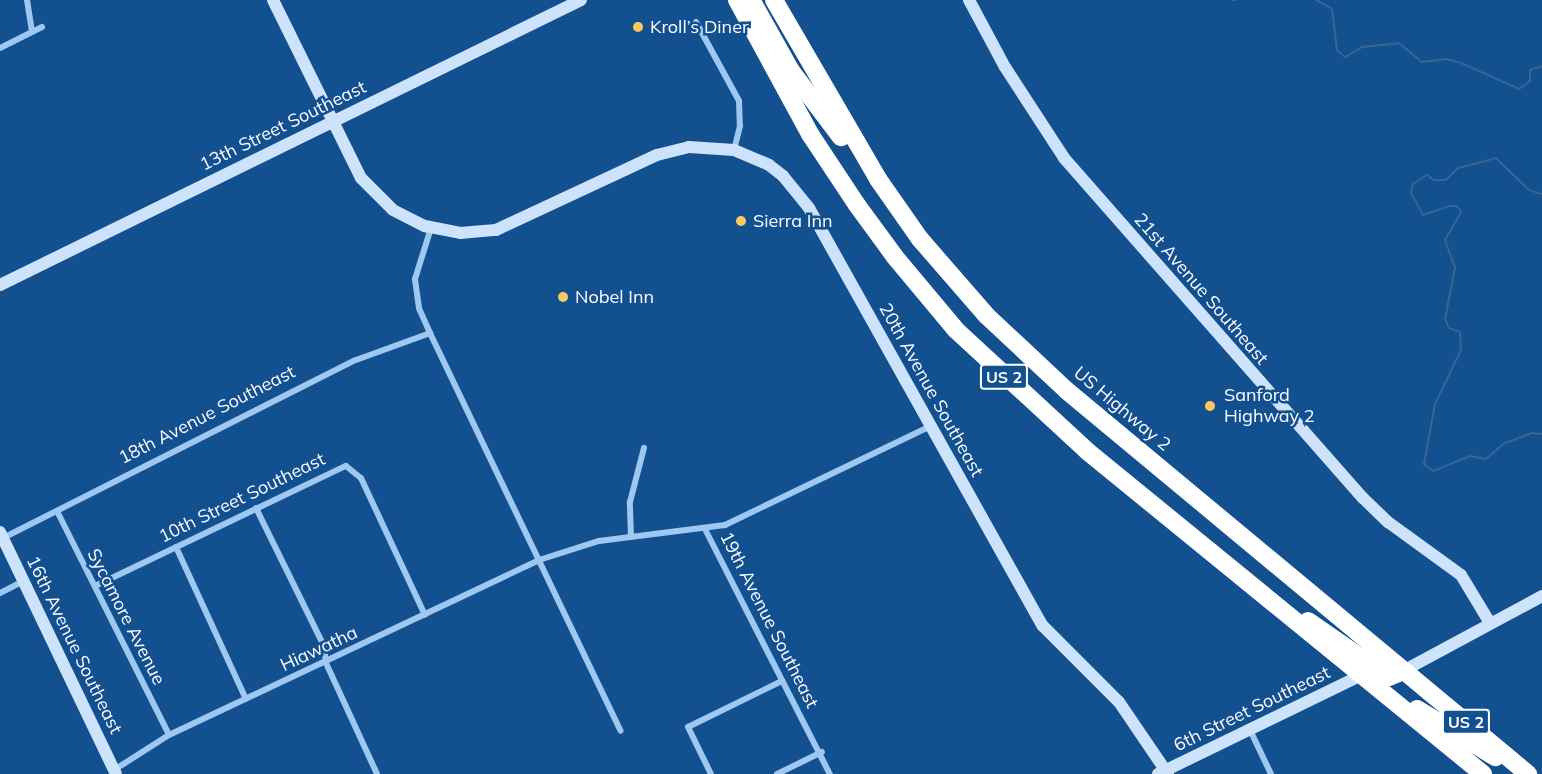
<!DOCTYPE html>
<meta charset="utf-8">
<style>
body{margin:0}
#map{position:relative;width:1542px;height:774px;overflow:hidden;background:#135090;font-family:Mulish,sans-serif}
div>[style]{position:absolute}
.stream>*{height:2px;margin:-1px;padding:0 1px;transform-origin:1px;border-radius:1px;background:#386593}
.street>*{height:6px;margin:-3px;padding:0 3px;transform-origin:3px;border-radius:3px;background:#9ec8f2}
.secondary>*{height:12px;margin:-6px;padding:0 6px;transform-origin:6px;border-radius:6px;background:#cde3fc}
.highway>*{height:18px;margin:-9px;padding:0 9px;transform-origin:9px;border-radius:9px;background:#fff}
.dots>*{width:16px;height:16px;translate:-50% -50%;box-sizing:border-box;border:3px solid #135090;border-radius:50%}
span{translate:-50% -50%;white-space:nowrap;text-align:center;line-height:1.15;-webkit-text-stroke:5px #135090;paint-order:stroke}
.shield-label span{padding:2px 4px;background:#135090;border:2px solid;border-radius:4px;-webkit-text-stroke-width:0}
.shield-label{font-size:16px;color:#fff;font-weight:700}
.poi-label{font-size:18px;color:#fff}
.left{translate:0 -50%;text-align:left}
.street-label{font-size:18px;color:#fff}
</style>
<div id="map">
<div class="stream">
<i style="left:1233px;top:0;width:3px"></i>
<i style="left:1316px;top:0;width:18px;rotate:29deg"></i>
<i style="left:1332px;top:9px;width:41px;rotate:83deg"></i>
<i style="left:1337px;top:50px;width:11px;rotate:41deg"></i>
<i style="left:1345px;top:57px;width:20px;rotate:-30deg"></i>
<i style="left:1362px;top:47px;width:37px;rotate:-6deg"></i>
<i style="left:1399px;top:43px;width:30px;rotate:40deg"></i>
<i style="left:1422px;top:62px;width:25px;rotate:-7deg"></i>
<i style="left:1447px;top:59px;width:15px;rotate:16deg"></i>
<i style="left:1461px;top:63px;width:64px;rotate:24.1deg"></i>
<i style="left:1519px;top:89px;width:14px;rotate:-36deg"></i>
<i style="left:1530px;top:81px;width:11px;rotate:-90deg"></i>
<i style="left:1530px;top:70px;width:13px;rotate:-18deg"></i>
<i style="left:1542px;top:194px;width:14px;rotate:-163deg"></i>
<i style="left:1529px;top:190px;width:46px;rotate:-135.9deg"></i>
<i style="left:1496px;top:158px;width:39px;rotate:165deg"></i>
<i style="left:1458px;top:168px;width:17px;rotate:135deg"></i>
<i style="left:1446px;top:180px;width:12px;rotate:180deg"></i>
<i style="left:1434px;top:180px;width:9px;rotate:-144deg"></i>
<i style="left:1427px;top:175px;width:17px;rotate:147deg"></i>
<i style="left:1413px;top:184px;width:9px;rotate:103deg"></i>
<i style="left:1411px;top:193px;width:25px;rotate:61deg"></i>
<i style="left:1423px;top:215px;width:28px;rotate:-19deg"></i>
<i style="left:1449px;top:206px;width:8px"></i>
<i style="left:1457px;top:206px;width:7px;rotate:56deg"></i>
<i style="left:1461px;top:212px;width:32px;rotate:120deg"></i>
<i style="left:1445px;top:240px;width:30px;rotate:70deg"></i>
<i style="left:1455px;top:268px;width:52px;rotate:101.1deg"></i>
<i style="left:1445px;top:319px;width:10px;rotate:66deg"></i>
<i style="left:1449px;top:328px;width:12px;rotate:20deg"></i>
<i style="left:1460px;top:332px;width:18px;rotate:87deg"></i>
<i style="left:1461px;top:350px;width:60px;rotate:115.7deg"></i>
<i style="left:1435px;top:404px;width:61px;rotate:100.4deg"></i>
<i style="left:1424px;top:464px;width:11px;rotate:38deg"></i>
<i style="left:1433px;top:471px;width:40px;rotate:-22deg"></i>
<i style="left:1470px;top:456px;width:16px;rotate:11deg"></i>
<i style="left:1486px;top:459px;width:23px;rotate:-41deg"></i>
<i style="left:1503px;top:444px;width:30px;rotate:-21deg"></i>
<i style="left:1531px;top:433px;width:11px;rotate:5deg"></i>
</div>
<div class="street">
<i style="left:27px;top:0;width:32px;rotate:81deg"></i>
<i style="left:696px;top:22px;width:90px;rotate:61.4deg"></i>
<i style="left:739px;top:101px;width:25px;rotate:88deg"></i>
<i style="left:740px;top:126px;width:25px;rotate:104deg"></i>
<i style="left:0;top:48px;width:47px;rotate:-26.6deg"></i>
<i style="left:430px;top:333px;width:27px;rotate:-114deg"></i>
<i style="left:419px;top:308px;width:29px;rotate:-98deg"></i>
<i style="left:415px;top:279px;width:53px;rotate:-72.6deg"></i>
<i style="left:256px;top:508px;width:154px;rotate:63.8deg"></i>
<i style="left:324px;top:646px;width:17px;rotate:83deg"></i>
<i style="left:326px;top:663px;width:122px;rotate:65.3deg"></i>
<i style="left:57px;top:511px;width:250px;rotate:63.4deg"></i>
<i style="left:706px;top:531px;width:273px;rotate:63deg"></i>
<i style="left:631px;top:537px;width:35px;rotate:-92deg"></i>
<i style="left:630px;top:502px;width:56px;rotate:-75.5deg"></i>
<i style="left:3px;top:538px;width:395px;rotate:-26.8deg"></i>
<i style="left:356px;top:360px;width:79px;rotate:-20deg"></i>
<i style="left:430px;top:333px;width:441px;rotate:64.4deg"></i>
<i style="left:176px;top:547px;width:167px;rotate:65.3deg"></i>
<i style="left:95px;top:586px;width:278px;rotate:-25.6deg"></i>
<i style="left:346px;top:466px;width:19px;rotate:39deg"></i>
<i style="left:361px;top:478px;width:151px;rotate:65deg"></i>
<i style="left:0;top:593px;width:27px;rotate:-27deg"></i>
<i style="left:1251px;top:732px;width:47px;rotate:64.5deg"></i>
<i style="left:114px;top:770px;width:65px;rotate:-32.5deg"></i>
<i style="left:169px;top:735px;width:409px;rotate:-25.3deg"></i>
<i style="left:539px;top:560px;width:63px;rotate:-17.6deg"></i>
<i style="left:599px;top:541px;width:127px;rotate:-7.2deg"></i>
<i style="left:725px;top:525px;width:229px;rotate:-25.7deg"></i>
<i style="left:711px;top:774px;width:52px;rotate:-116.1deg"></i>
<i style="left:688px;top:727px;width:105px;rotate:-26.1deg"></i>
<i style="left:777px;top:774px;width:50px;rotate:-26.1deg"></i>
</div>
<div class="secondary">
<i style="left:273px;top:0;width:199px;rotate:63.7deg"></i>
<i style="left:361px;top:178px;width:45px;rotate:45deg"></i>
<i style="left:393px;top:210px;width:36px;rotate:27deg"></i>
<i style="left:425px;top:226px;width:36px;rotate:11deg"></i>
<i style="left:460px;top:233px;width:36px;rotate:-5deg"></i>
<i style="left:496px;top:230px;width:178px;rotate:-25deg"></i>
<i style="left:657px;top:155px;width:33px;rotate:-14deg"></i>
<i style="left:689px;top:147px;width:45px;rotate:3.8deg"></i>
<i style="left:734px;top:150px;width:38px;rotate:23deg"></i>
<i style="left:769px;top:165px;width:18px;rotate:38deg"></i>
<i style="left:783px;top:176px;width:41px;rotate:50.9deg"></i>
<i style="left:809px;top:208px;width:479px;rotate:60.8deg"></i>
<i style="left:1043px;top:626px;width:107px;rotate:45deg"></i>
<i style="left:1119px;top:702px;width:87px;rotate:55.8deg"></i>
<i style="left:969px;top:0;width:76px;rotate:61.8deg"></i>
<i style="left:1005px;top:67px;width:108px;rotate:57deg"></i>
<i style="left:1064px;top:158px;width:453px;rotate:48.7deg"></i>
<i style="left:1363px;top:498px;width:35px;rotate:44deg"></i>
<i style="left:1388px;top:522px;width:90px;rotate:36deg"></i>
<i style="left:1461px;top:575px;width:56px;rotate:58.9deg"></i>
<i style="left:0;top:285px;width:647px;rotate:-26.13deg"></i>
<i style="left:0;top:532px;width:268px;rotate:64.4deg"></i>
<i style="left:1403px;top:671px;width:158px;rotate:-28.3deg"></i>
<i style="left:1158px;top:774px;width:225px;rotate:-25.9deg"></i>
</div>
<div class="highway">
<i style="left:737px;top:0;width:153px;rotate:61.4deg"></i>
<i style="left:810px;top:134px;width:85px;rotate:56.5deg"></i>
<i style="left:857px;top:205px;width:64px;rotate:53.8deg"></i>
<i style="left:895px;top:257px;width:95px;rotate:50.1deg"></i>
<i style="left:956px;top:330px;width:178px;rotate:42.7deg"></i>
<i style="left:1087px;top:451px;width:511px;rotate:39.2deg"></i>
<i style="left:774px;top:0;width:207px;rotate:59.8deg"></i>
<i style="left:878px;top:179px;width:73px;rotate:55deg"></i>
<i style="left:920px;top:239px;width:102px;rotate:49deg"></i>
<i style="left:987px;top:316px;width:108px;rotate:43.1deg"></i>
<i style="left:1066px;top:390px;width:601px;rotate:39.73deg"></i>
<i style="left:753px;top:3px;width:78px;rotate:60.8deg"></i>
<i style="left:791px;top:71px;width:83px;rotate:52.9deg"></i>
<i style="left:1308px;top:621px;width:98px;rotate:34.7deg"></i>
<i style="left:1389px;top:677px;width:15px;rotate:-23deg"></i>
<i style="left:1417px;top:709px;width:92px;rotate:31.6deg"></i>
</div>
<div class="dots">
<i style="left:638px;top:27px;background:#ffc85f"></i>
<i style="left:741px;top:221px;background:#ffc85f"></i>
<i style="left:563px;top:297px;background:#ffc85f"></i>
<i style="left:1210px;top:406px;background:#ffc85f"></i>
</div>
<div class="shield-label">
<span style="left:1004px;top:377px">US 2</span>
<span style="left:1466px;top:722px">US 2</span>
</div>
<div class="poi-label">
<span class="left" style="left:650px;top:27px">Kroll’s Diner</span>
<span class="left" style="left:753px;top:221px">Sierra Inn</span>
<span class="left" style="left:575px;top:297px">Nobel Inn</span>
<span class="left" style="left:1224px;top:406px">Sanford<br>Highway 2</span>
</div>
<div class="street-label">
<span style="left:283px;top:126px;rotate:-26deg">13th Street Southeast</span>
<span style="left:1201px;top:289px;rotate:49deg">21st Avenue Southeast</span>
<span style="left:931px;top:390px;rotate:61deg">20th Avenue Southeast</span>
<span style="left:1122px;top:409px;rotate:40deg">US Highway 2</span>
<span style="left:207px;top:415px;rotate:-27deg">18th Avenue Southeast</span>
<span style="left:242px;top:498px;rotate:-26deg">10th Street Southeast</span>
<span style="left:126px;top:617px;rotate:63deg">Sycamore Avenue</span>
<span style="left:769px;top:620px;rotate:63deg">19th Avenue Southeast</span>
<span style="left:74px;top:645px;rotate:64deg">16th Avenue Southeast</span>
<span style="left:319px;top:649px;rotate:-25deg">Hiawatha</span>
<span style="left:1252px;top:709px;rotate:-26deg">6th Street Southeast</span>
</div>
</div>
